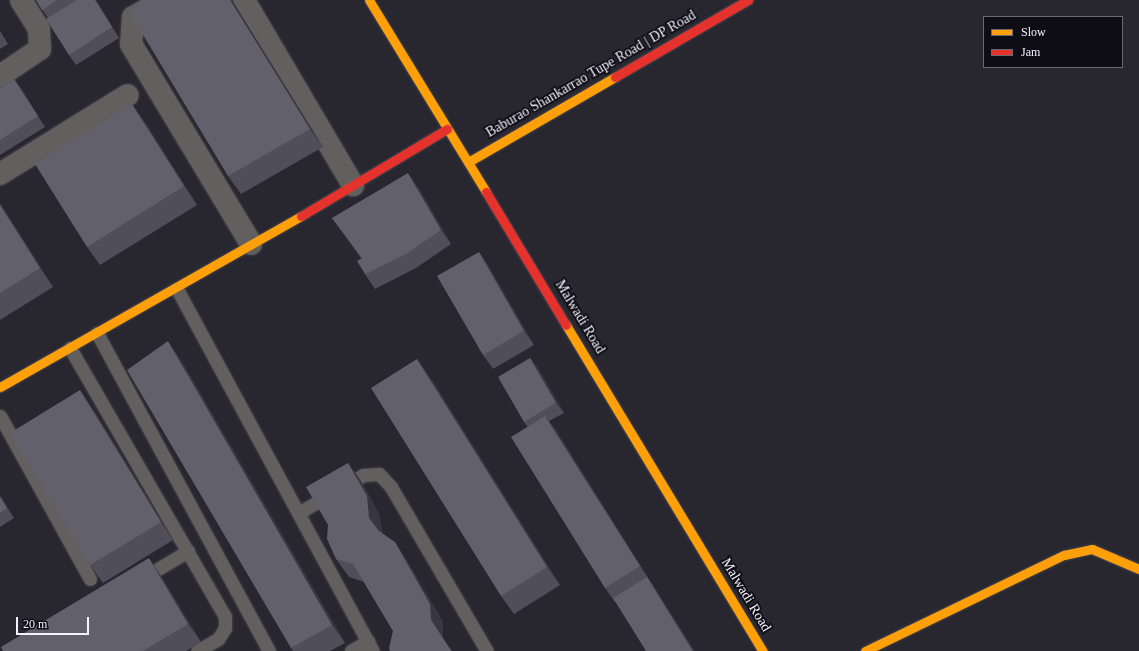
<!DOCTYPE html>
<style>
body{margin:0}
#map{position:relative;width:1139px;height:651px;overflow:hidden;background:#282730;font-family:"Times New Roman",serif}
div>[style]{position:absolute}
.roads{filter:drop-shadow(0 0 1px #45444c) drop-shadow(0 0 1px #45444c)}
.lane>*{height:13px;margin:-6.5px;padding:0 6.5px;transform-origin:6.5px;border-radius:6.5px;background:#62605f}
.street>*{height:22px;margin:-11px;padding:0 11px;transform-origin:11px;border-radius:11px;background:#62605f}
.slow>*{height:9px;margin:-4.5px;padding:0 4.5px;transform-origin:4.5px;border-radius:4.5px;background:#ff9f0a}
.jam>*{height:9px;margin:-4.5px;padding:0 4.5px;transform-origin:4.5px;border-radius:4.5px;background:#e5322d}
.wall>*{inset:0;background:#4f4e59}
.shaded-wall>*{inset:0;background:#383741}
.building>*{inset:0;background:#61606b}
span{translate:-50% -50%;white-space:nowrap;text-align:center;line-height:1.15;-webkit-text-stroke:3.5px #0e0d15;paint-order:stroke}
.street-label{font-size:14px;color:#f4f3fd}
.legend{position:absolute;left:983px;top:16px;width:140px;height:52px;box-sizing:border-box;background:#0e0d15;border:1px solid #6a6972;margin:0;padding:5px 7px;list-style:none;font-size:12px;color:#f4f3fd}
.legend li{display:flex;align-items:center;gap:8px;height:20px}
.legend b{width:20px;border:1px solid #6a6972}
.scale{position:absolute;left:16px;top:617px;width:73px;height:18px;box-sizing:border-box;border:2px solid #f4f3fd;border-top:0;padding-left:5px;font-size:12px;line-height:14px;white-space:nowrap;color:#f4f3fd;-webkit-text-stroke:3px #0e0d15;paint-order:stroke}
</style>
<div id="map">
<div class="roads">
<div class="lane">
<i style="left:177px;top:289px;width:412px;rotate:61.6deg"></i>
<i style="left:97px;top:333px;width:362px;rotate:61.6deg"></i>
<i style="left:70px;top:348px;width:310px;rotate:60deg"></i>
<i style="left:225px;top:616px;width:12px;rotate:90deg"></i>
<i style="left:225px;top:628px;width:13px;rotate:122deg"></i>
<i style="left:218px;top:639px;width:24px;rotate:150deg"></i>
<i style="left:0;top:416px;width:186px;rotate:61.1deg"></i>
<i style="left:300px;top:512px;width:73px;rotate:-30.4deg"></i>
<i style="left:363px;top:475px;width:16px;rotate:-4deg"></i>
<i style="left:379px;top:474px;width:18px;rotate:47deg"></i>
<i style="left:391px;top:487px;width:190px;rotate:59.7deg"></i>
<i style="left:141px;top:579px;width:55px;rotate:-30.8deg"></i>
<i style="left:351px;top:651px;width:20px;rotate:-30deg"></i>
</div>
<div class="street">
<i style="left:163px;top:0;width:34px;rotate:150deg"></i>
<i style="left:133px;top:17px;width:27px;rotate:94deg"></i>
<i style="left:131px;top:44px;width:233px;rotate:59deg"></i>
<i style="left:244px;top:0;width:215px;rotate:59.5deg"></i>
<i style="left:0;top:76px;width:48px;rotate:-34deg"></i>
<i style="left:40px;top:49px;width:20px;rotate:-93deg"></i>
<i style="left:39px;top:29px;width:34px;rotate:-122deg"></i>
<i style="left:0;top:174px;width:150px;rotate:-31.7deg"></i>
</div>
<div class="slow">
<i style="left:369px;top:0;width:225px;rotate:58.6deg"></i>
<i style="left:470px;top:161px;width:168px;rotate:-30.1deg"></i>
<i style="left:566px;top:325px;width:381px;rotate:58.9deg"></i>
<i style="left:0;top:387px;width:346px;rotate:-29.6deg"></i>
<i style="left:865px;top:651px;width:221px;rotate:-25.8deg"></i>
<i style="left:1064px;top:555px;width:29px;rotate:-12deg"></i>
<i style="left:1092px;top:549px;width:51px;rotate:23.1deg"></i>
</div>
<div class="jam">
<i style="left:615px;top:77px;width:154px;rotate:-30.1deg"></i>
<i style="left:486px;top:192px;width:155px;rotate:59deg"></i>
<i style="left:301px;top:216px;width:170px;rotate:-30.8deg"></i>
</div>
</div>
<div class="wall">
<i style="clip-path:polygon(36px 0,96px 0,119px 38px,76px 65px,69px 55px,48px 18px)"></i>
<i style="clip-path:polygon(142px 0,232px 0,323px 147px,241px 194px,228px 176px)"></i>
<i style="clip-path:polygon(0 31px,8px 44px,0 49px)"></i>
<i style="clip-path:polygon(14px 79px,45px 127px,0 155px,0 88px)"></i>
<i style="clip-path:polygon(145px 122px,197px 205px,100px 265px,87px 247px)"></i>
<i style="clip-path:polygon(418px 187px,451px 244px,416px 268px,375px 289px,365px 274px,361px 258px,332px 218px)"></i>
<i style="clip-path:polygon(0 203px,53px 287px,0 320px)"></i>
<i style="clip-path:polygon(479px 252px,489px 267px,534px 345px,493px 369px,483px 355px)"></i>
<i style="clip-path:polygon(530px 358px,538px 368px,564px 413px,549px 421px,556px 430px,650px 581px,657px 591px,615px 602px,605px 588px,528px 427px,524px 422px)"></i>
<i style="clip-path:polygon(181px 360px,345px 643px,330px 651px,293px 651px,291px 648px)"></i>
<i style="clip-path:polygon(430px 377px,560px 585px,514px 614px,501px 596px)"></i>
<i style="clip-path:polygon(93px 409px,173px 540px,103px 583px,90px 565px)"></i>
<i style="clip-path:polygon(348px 463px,361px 481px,379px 514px,382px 533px,407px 561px,443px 622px,443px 638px,452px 651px,390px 651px,393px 631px,364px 582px,349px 577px,336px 559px)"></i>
<i style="clip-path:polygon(0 495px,14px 518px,0 527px)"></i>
<i style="clip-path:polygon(161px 576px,201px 642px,186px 651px,3px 651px)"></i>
</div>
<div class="shaded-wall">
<i style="clip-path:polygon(95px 0,96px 0,119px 38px,112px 27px)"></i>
<i style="clip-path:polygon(230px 0,232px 0,323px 147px,310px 129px)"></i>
<i style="clip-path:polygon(14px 79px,22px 89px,45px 127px,38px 116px)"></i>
<i style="clip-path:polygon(132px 104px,145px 122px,197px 205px,184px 186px)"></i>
<i style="clip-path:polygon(408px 173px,418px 187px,451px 244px,441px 230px)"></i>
<i style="clip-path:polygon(0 203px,53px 287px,40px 268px,0 205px)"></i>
<i style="clip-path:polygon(479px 252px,489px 267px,534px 345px,524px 331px)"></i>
<i style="clip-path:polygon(168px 341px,181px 360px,345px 643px,332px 625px)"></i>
<i style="clip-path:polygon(530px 358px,538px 368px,564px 413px,556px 403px)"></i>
<i style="clip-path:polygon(417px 359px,430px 377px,560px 585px,547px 567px)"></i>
<i style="clip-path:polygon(80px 390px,93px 409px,173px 540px,161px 522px)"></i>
<i style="clip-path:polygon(545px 416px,556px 430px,650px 581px,640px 566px)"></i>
<i style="clip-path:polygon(348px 463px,361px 481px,379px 514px,382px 536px,369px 518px)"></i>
<i style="clip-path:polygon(0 495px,14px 518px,7px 508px,0 497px)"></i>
<i style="clip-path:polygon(395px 542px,407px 561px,443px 622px,443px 638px,452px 651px,431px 620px)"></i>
<i style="clip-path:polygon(149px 558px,161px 576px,201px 642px,188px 624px)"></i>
<i style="clip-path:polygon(647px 577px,657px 591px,695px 651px,693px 651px)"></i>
</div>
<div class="building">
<i style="clip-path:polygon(36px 0,57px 0,42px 10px)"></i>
<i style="clip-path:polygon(77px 0,95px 0,112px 27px,69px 55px,46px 19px)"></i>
<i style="clip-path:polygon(142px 0,230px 0,310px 129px,228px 176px,128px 10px)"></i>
<i style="clip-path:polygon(14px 79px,38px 116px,0 140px,0 88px)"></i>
<i style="clip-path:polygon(132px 104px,184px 186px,87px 247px,35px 164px)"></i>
<i style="clip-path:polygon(408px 173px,441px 230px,406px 254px,365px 274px,357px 261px,362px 258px,332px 218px)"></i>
<i style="clip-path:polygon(0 205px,40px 268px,0 293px)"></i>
<i style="clip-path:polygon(479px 252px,524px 331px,483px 355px,437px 276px)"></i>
<i style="clip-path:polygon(168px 341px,332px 625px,291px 648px,127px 370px)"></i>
<i style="clip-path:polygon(530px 358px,556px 403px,524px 422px,498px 377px)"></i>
<i style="clip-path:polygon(417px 359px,547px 567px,501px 596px,371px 388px)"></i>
<i style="clip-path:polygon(80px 390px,161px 522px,90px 565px,10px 433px)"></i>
<i style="clip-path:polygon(545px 416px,640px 566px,605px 588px,511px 437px)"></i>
<i style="clip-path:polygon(348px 463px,367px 496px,369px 518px,379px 531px,395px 542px,430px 604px,431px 620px,451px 651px,390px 651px,389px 648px,393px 631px,353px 564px,336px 559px,327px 539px,328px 525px,306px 487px)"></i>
<i style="clip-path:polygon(0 497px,7px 508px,0 513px)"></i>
<i style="clip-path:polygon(149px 558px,188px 624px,143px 651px,3px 651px,1px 647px)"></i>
<i style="clip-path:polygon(647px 577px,693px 651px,646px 651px,613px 598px)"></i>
</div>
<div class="street-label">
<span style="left:591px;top:74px;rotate:-30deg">Baburao Shankarrao Tupe Road | DP Road</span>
<span style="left:580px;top:317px;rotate:59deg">Malwadi Road</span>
<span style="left:746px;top:595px;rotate:59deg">Malwadi Road</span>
</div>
<ul class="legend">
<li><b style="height:5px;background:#ff9f0a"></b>Slow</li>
<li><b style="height:5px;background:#e5322d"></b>Jam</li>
</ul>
<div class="scale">20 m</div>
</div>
